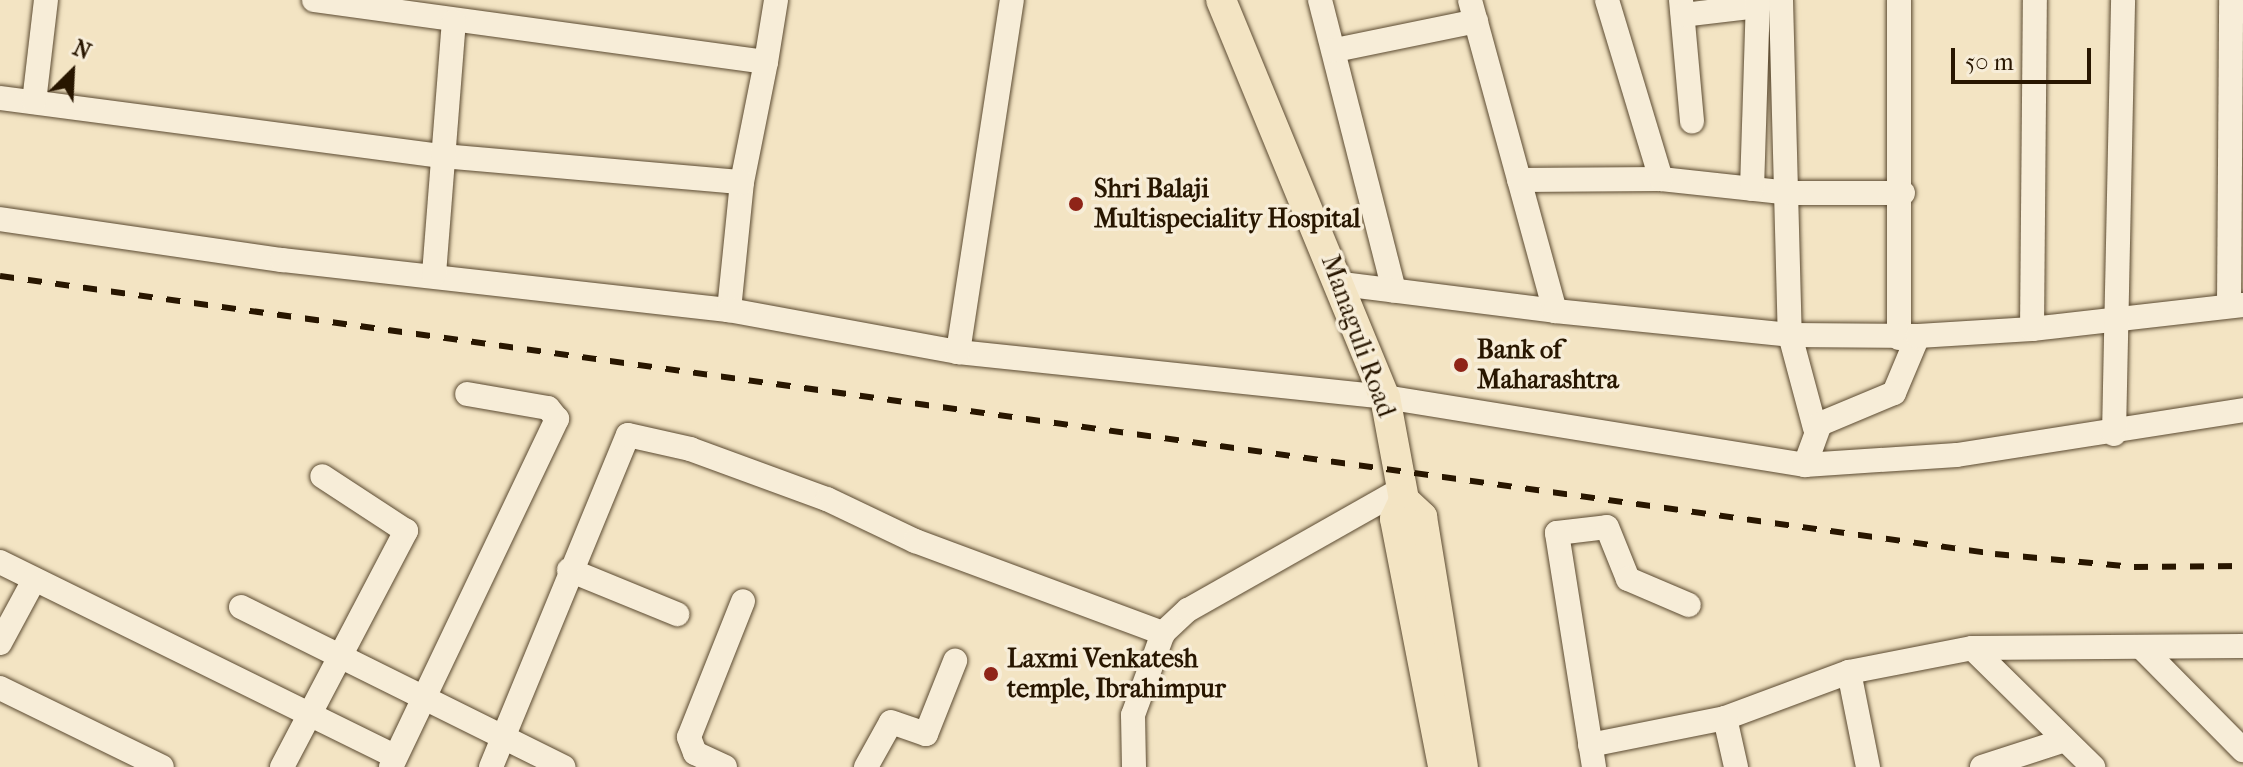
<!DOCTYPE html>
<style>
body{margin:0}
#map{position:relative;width:2243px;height:767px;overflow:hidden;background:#f3e4c3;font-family:"IM FELL French Canon",serif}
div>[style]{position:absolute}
.roads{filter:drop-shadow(0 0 2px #5b4a31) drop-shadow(0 0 2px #5b4a31)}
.minor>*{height:24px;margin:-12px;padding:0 12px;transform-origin:12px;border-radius:12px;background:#f7edd8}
.major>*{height:30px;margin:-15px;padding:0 15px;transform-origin:15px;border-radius:15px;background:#f3e4c3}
.rail>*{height:6px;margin-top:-3px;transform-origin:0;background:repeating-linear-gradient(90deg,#281600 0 14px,transparent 0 28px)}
.dots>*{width:22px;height:22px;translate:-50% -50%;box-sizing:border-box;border:4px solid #f7edd8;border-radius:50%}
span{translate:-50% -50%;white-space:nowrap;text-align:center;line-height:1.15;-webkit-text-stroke:7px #f7edd8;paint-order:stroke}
.poi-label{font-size:26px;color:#281600;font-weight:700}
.left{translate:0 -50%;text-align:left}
.street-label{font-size:26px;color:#281600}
.north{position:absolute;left:32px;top:32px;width:80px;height:80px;-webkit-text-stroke:6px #f7edd8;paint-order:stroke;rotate:24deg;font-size:22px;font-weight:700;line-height:32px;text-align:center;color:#281600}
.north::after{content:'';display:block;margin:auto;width:28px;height:36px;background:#281600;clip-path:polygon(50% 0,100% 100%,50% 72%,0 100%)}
.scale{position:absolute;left:1951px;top:48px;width:140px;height:36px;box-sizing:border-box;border:4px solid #281600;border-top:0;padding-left:10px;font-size:24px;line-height:28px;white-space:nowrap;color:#281600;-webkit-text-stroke:6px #f7edd8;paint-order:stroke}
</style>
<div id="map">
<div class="roads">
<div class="minor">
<i style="left:314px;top:0;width:456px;rotate:7.8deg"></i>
<i style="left:766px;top:62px;width:122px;rotate:101.3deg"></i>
<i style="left:742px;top:182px;width:129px;rotate:95.8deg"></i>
<i style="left:1320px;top:0;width:300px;rotate:75.7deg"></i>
<i style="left:1681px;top:0;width:122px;rotate:84.8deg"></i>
<i style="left:1781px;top:0;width:335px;rotate:88.5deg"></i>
<i style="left:1790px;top:335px;width:96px;rotate:75deg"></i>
<i style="left:1899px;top:0;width:338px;rotate:90deg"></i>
<i style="left:1683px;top:15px;width:76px;rotate:-6.8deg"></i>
<i style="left:1335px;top:50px;width:144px;rotate:-11.6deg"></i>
<i style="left:766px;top:62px;width:63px;rotate:-80.8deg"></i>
<i style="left:0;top:98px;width:447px;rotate:7.5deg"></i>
<i style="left:443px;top:156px;width:300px;rotate:5deg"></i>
<i style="left:34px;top:102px;width:103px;rotate:-83.3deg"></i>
<i style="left:1661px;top:179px;width:129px;rotate:6.2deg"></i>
<i style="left:1789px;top:193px;width:114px"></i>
<i style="left:1519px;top:180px;width:142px;rotate:-0.4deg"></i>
<i style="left:1661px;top:179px;width:187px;rotate:-106.8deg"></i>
<i style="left:1752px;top:189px;width:189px;rotate:-88.2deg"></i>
<i style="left:0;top:219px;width:285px;rotate:8.3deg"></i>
<i style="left:282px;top:260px;width:450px;rotate:6.4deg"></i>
<i style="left:729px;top:310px;width:233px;rotate:10.4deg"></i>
<i style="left:958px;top:352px;width:429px;rotate:6deg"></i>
<i style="left:1385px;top:397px;width:425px;rotate:9.2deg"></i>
<i style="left:1805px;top:465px;width:152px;rotate:-3.8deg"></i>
<i style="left:1957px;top:455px;width:290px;rotate:-8.9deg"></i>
<i style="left:434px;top:274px;width:253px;rotate:-85.5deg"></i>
<i style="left:1342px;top:284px;width:215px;rotate:7.2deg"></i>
<i style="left:1555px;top:311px;width:322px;rotate:-105.3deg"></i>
<i style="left:2229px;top:306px;width:306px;rotate:-89.6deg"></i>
<i style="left:1555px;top:311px;width:236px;rotate:5.8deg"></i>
<i style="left:1790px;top:335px;width:128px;rotate:0.4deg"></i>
<i style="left:1918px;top:336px;width:62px;rotate:112.8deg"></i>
<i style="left:1894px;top:393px;width:80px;rotate:157.3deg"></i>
<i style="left:1820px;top:424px;width:44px;rotate:110.1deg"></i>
<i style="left:2032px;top:329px;width:212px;rotate:-6.5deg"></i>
<i style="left:1918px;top:336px;width:114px;rotate:-3.5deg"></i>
<i style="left:2032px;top:329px;width:329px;rotate:-89.5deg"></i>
<i style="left:958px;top:352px;width:356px;rotate:-81.3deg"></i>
<i style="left:2114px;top:434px;width:434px;rotate:-88.8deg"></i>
<i style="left:0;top:562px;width:440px;rotate:26.2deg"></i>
<i style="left:569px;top:570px;width:117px;rotate:22.2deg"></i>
<i style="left:241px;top:607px;width:360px;rotate:26.4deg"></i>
<i style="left:0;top:643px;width:72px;rotate:-61.6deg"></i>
<i style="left:1972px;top:648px;width:170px;rotate:44.5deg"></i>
<i style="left:2144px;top:650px;width:141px;rotate:45.3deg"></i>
<i style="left:0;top:688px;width:180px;rotate:26deg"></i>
<i style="left:1725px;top:718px;width:132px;rotate:-20.4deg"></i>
<i style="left:1590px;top:745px;width:138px;rotate:-11.3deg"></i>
<i style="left:1725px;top:718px;width:50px;rotate:77.3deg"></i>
<i style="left:282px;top:767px;width:267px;rotate:-62.3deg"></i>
<i style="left:406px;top:531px;width:100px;rotate:-146.8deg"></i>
<i style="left:391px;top:767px;width:386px;rotate:-64.5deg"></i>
<i style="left:557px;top:419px;width:14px;rotate:-129deg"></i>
<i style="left:548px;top:408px;width:82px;rotate:-170.2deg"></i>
<i style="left:491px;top:767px;width:359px;rotate:-67.6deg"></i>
<i style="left:628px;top:435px;width:64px;rotate:12.7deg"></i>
<i style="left:690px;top:449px;width:146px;rotate:20.1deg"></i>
<i style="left:827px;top:499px;width:98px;rotate:25.5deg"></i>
<i style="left:915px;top:541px;width:265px;rotate:20.4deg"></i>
<i style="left:725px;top:767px;width:33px;rotate:-155deg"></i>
<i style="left:695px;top:753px;width:17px;rotate:-111deg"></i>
<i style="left:689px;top:737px;width:146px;rotate:-68.3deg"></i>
<i style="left:866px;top:767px;width:51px;rotate:-60.9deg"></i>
<i style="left:891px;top:722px;width:37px;rotate:19deg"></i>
<i style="left:926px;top:734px;width:79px;rotate:-68.3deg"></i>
<i style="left:1134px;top:767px;width:52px;rotate:-91.1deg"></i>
<i style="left:1133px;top:715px;width:87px;rotate:-69.9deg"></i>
<i style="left:1163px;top:633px;width:34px;rotate:-43deg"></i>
<i style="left:1188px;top:610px;width:246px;rotate:-29.5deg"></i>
<i style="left:1594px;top:767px;width:237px;rotate:-99deg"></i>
<i style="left:1557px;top:533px;width:50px;rotate:-6.8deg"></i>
<i style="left:1607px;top:527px;width:56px;rotate:68deg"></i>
<i style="left:1628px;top:579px;width:66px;rotate:23.1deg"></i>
<i style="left:1868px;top:767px;width:97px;rotate:-101.3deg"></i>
<i style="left:1849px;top:672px;width:125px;rotate:-11deg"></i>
<i style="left:1972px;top:648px;width:271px;rotate:-0.4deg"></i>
<i style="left:1982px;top:767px;width:87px;rotate:-18deg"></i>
</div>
<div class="major">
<i style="left:1221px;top:0;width:430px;rotate:67.6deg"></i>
<i style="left:1385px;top:397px;width:105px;rotate:79.5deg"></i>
<i style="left:1404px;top:500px;width:25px;rotate:43deg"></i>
<i style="left:1422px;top:517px;width:253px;rotate:80.7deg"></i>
<i style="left:1404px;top:500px;width:21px;rotate:115deg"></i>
<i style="left:1395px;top:519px;width:253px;rotate:79deg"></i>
</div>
</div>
<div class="rail">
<i style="left:0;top:276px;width:2014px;rotate:7.93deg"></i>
<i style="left:1995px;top:554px;width:140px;rotate:5.3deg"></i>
<i style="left:2134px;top:567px;width:109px;rotate:-0.5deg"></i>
</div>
<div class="dots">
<i style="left:1076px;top:204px;background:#8f2418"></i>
<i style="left:1461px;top:365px;background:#8f2418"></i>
<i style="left:991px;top:674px;background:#8f2418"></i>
</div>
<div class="poi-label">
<span class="left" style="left:1094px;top:204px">Shri Balaji<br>Multispeciality Hospital</span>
<span class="left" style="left:1477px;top:365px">Bank of<br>Maharashtra</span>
<span class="left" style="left:1007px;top:674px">Laxmi Venkatesh<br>temple, Ibrahimpur</span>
</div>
<div class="street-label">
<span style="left:1358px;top:336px;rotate:70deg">Managuli Road</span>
</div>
<div class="north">N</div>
<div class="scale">50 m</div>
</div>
